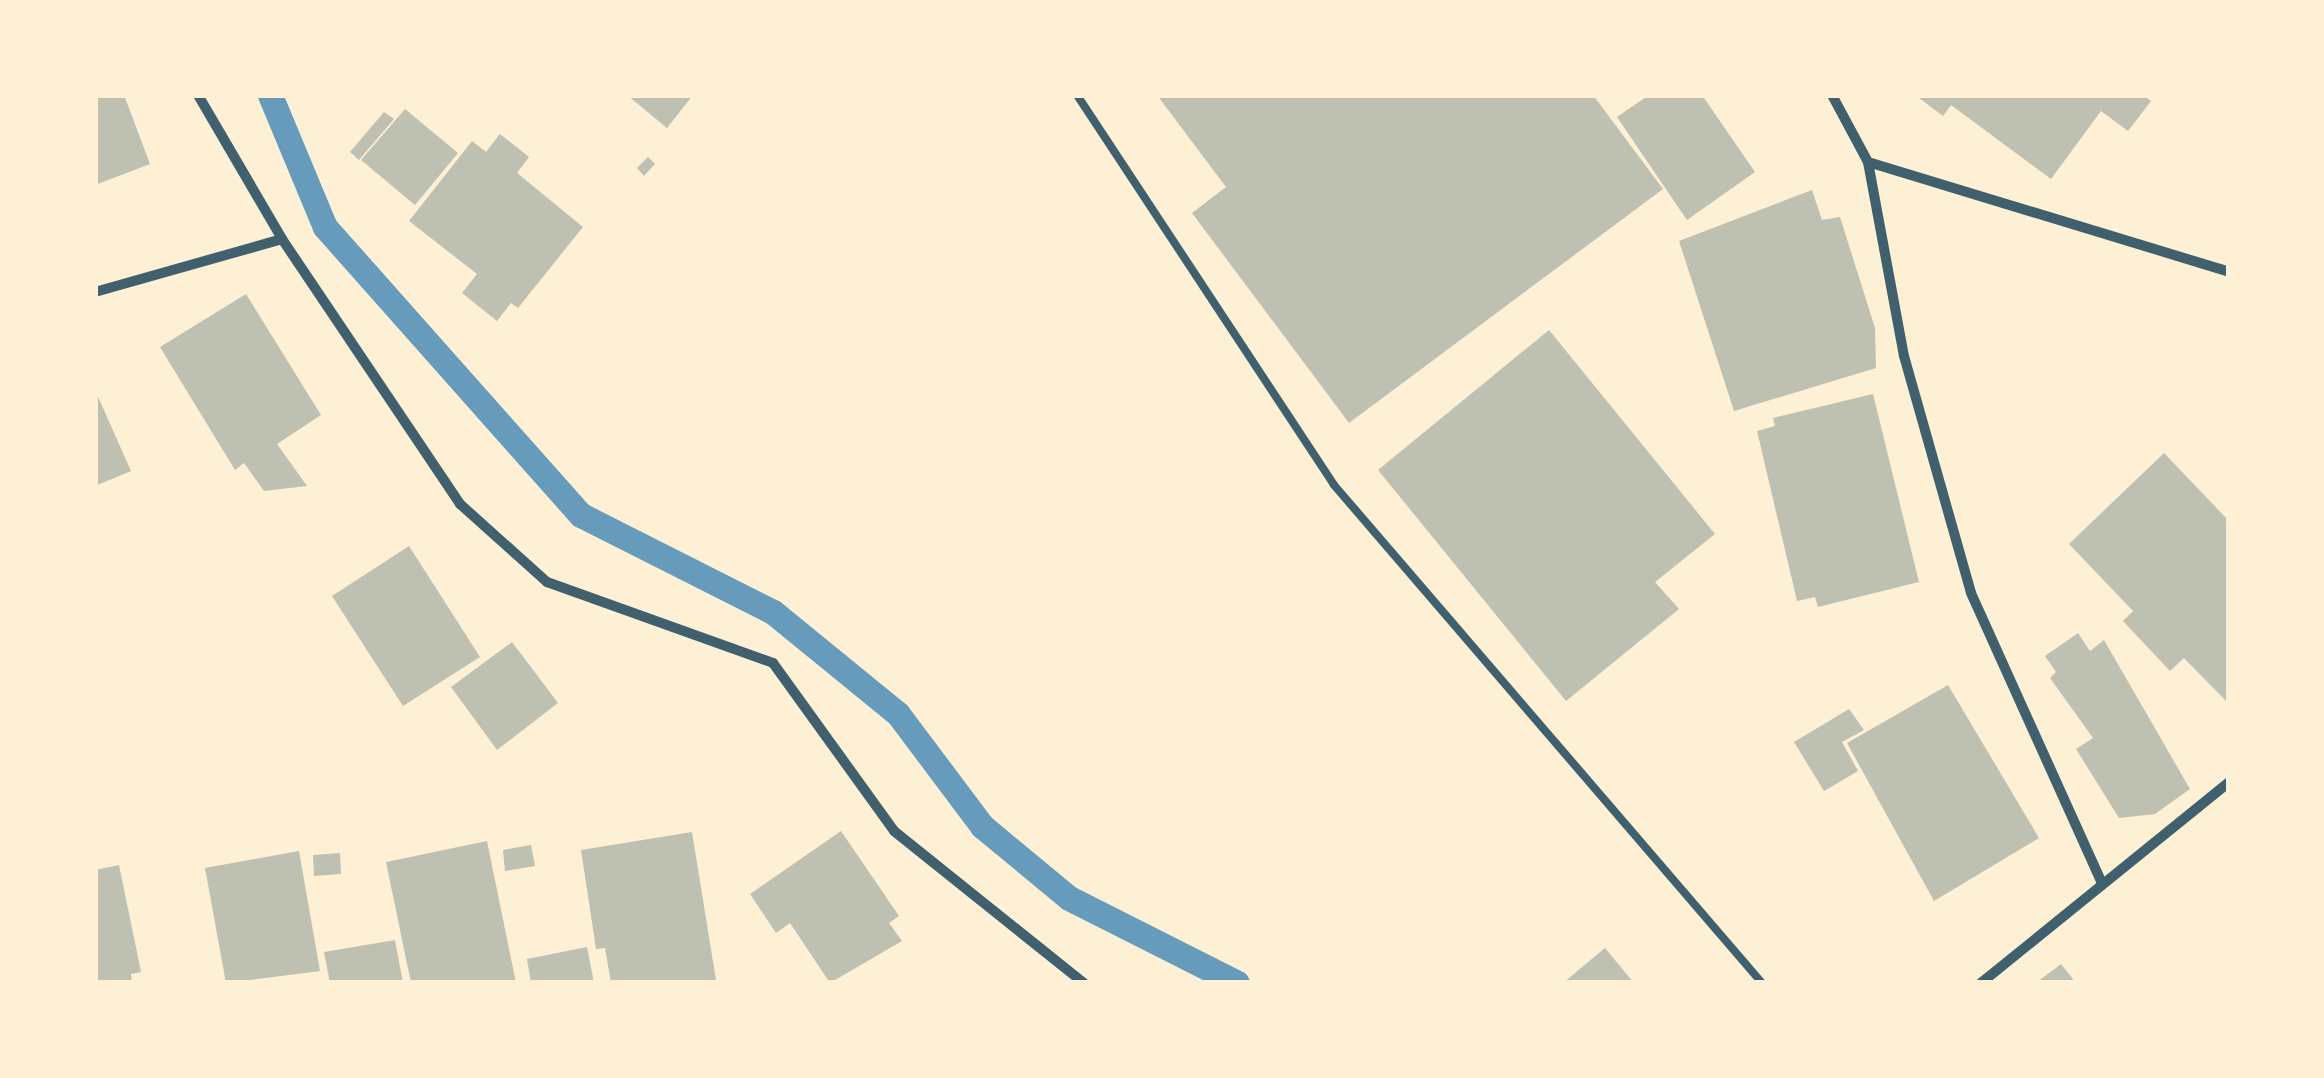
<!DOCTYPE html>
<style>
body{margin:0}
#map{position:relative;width:2324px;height:1078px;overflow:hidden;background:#fdf0d5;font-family:Montserrat,sans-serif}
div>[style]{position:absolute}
.stream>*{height:25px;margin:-12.5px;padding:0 12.5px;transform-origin:12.5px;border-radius:12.5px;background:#669bbc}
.building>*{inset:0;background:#bec0b2}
.service>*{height:8px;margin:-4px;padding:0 4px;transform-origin:4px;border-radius:4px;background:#3f606c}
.minor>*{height:10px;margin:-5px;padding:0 5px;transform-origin:5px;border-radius:5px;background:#3f606c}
span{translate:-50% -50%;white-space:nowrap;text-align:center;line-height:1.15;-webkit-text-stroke:10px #fdf0d5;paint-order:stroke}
.frame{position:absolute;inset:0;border:98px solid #fdf0d5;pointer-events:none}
</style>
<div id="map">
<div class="stream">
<i style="left:270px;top:95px;width:143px;rotate:67.4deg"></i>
<i style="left:325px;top:227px;width:385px;rotate:48.4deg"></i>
<i style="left:581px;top:515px;width:215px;rotate:26.8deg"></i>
<i style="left:773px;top:612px;width:161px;rotate:39.2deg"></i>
<i style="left:898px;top:714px;width:140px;rotate:53.1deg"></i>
<i style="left:982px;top:826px;width:113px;rotate:39.6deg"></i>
<i style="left:1069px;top:898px;width:188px;rotate:26.8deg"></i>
</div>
<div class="building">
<i style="clip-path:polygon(95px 95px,124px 95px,150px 164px,95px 185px)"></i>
<i style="clip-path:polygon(627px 95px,693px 95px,667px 128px)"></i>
<i style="clip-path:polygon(1157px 95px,1593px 95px,1663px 189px,1349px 423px,1192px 213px,1226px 187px)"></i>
<i style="clip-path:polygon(1649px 95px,1702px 95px,1755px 172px,1687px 220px,1617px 117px)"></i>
<i style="clip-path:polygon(1915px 95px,2143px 95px,2151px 101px,2128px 131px,2101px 111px,2051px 179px,1951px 105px,1943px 116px)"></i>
<i style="clip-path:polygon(405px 109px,458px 153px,415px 205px,361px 160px)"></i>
<i style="clip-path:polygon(384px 112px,394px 119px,359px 160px,350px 152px)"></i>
<i style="clip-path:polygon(500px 134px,529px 157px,517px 173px,583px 227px,518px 308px,511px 303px,497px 321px,462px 293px,477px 274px,409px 221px,472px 141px,486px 152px)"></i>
<i style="clip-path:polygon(648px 157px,655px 164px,644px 176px,637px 168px)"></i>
<i style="clip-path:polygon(1812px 190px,1822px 220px,1840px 217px,1875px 328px,1876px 368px,1734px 411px,1679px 241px)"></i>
<i style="clip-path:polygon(246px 294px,321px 415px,277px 444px,307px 486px,264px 491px,244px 463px,235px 470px,160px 347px)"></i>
<i style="clip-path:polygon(1549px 330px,1715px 534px,1655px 582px,1679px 609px,1566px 701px,1378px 470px)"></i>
<i style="clip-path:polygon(95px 390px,131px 471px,95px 486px)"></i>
<i style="clip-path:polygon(1873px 394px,1919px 582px,1818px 607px,1815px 597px,1797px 601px,1757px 431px,1775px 426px,1773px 418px)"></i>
<i style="clip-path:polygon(2164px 453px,2229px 521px,2229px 704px,2184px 658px,2170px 671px,2123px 621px,2133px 611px,2069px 544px)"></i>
<i style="clip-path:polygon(409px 546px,480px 657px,403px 706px,332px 596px)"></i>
<i style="clip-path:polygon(2078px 633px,2090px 651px,2104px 640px,2190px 789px,2155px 814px,2119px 818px,2076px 749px,2093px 738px,2050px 678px,2056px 672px,2045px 656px)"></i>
<i style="clip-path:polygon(512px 642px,558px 703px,497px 750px,451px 687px)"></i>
<i style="clip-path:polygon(1948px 685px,2039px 838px,1934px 901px,1847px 743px)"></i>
<i style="clip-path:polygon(1849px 709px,1864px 730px,1842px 742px,1858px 771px,1824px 791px,1794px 742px)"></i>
<i style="clip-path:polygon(841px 831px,899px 916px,889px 923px,902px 941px,830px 983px,790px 923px,776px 933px,750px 894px)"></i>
<i style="clip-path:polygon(692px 832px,716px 980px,611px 983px,605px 948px,596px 949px,581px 850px)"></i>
<i style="clip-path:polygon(487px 841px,516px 983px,411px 983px,386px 862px)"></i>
<i style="clip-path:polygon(531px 845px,535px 866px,505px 871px,503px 850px)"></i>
<i style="clip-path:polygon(299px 851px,320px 971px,226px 983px,205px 868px)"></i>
<i style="clip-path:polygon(340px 853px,341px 874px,314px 876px,313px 855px)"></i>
<i style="clip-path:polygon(119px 865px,141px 972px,131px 974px,132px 983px,95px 983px,95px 870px)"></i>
<i style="clip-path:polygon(395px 940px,403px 983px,330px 983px,324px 952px)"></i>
<i style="clip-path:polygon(587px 947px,594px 983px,531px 983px,527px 959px)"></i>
<i style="clip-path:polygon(1605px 948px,1634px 983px,1563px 983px)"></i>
<i style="clip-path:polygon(2061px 964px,2076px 983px,2036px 983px)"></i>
</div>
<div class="service">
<i style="left:1077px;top:95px;width:467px;rotate:56.6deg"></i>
<i style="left:1334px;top:485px;width:657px;rotate:49.32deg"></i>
</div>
<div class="minor">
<i style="left:198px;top:95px;width:167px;rotate:59.7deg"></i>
<i style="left:282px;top:239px;width:319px;rotate:56.1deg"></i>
<i style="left:460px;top:504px;width:117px;rotate:41.9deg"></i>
<i style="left:547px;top:582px;width:240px;rotate:19.7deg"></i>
<i style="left:773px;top:663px;width:207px;rotate:54.2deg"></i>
<i style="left:894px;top:831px;width:243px;rotate:38.7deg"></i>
<i style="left:1832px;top:95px;width:76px;rotate:61.8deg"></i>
<i style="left:1868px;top:162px;width:197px;rotate:79.5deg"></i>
<i style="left:1904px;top:356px;width:246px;rotate:74.2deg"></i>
<i style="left:1971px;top:593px;width:318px;rotate:65.7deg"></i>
<i style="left:1868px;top:162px;width:377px;rotate:16.9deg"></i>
<i style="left:95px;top:292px;width:194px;rotate:-15.8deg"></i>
<i style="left:1981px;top:983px;width:319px;rotate:-39deg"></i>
</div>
<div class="frame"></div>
</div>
